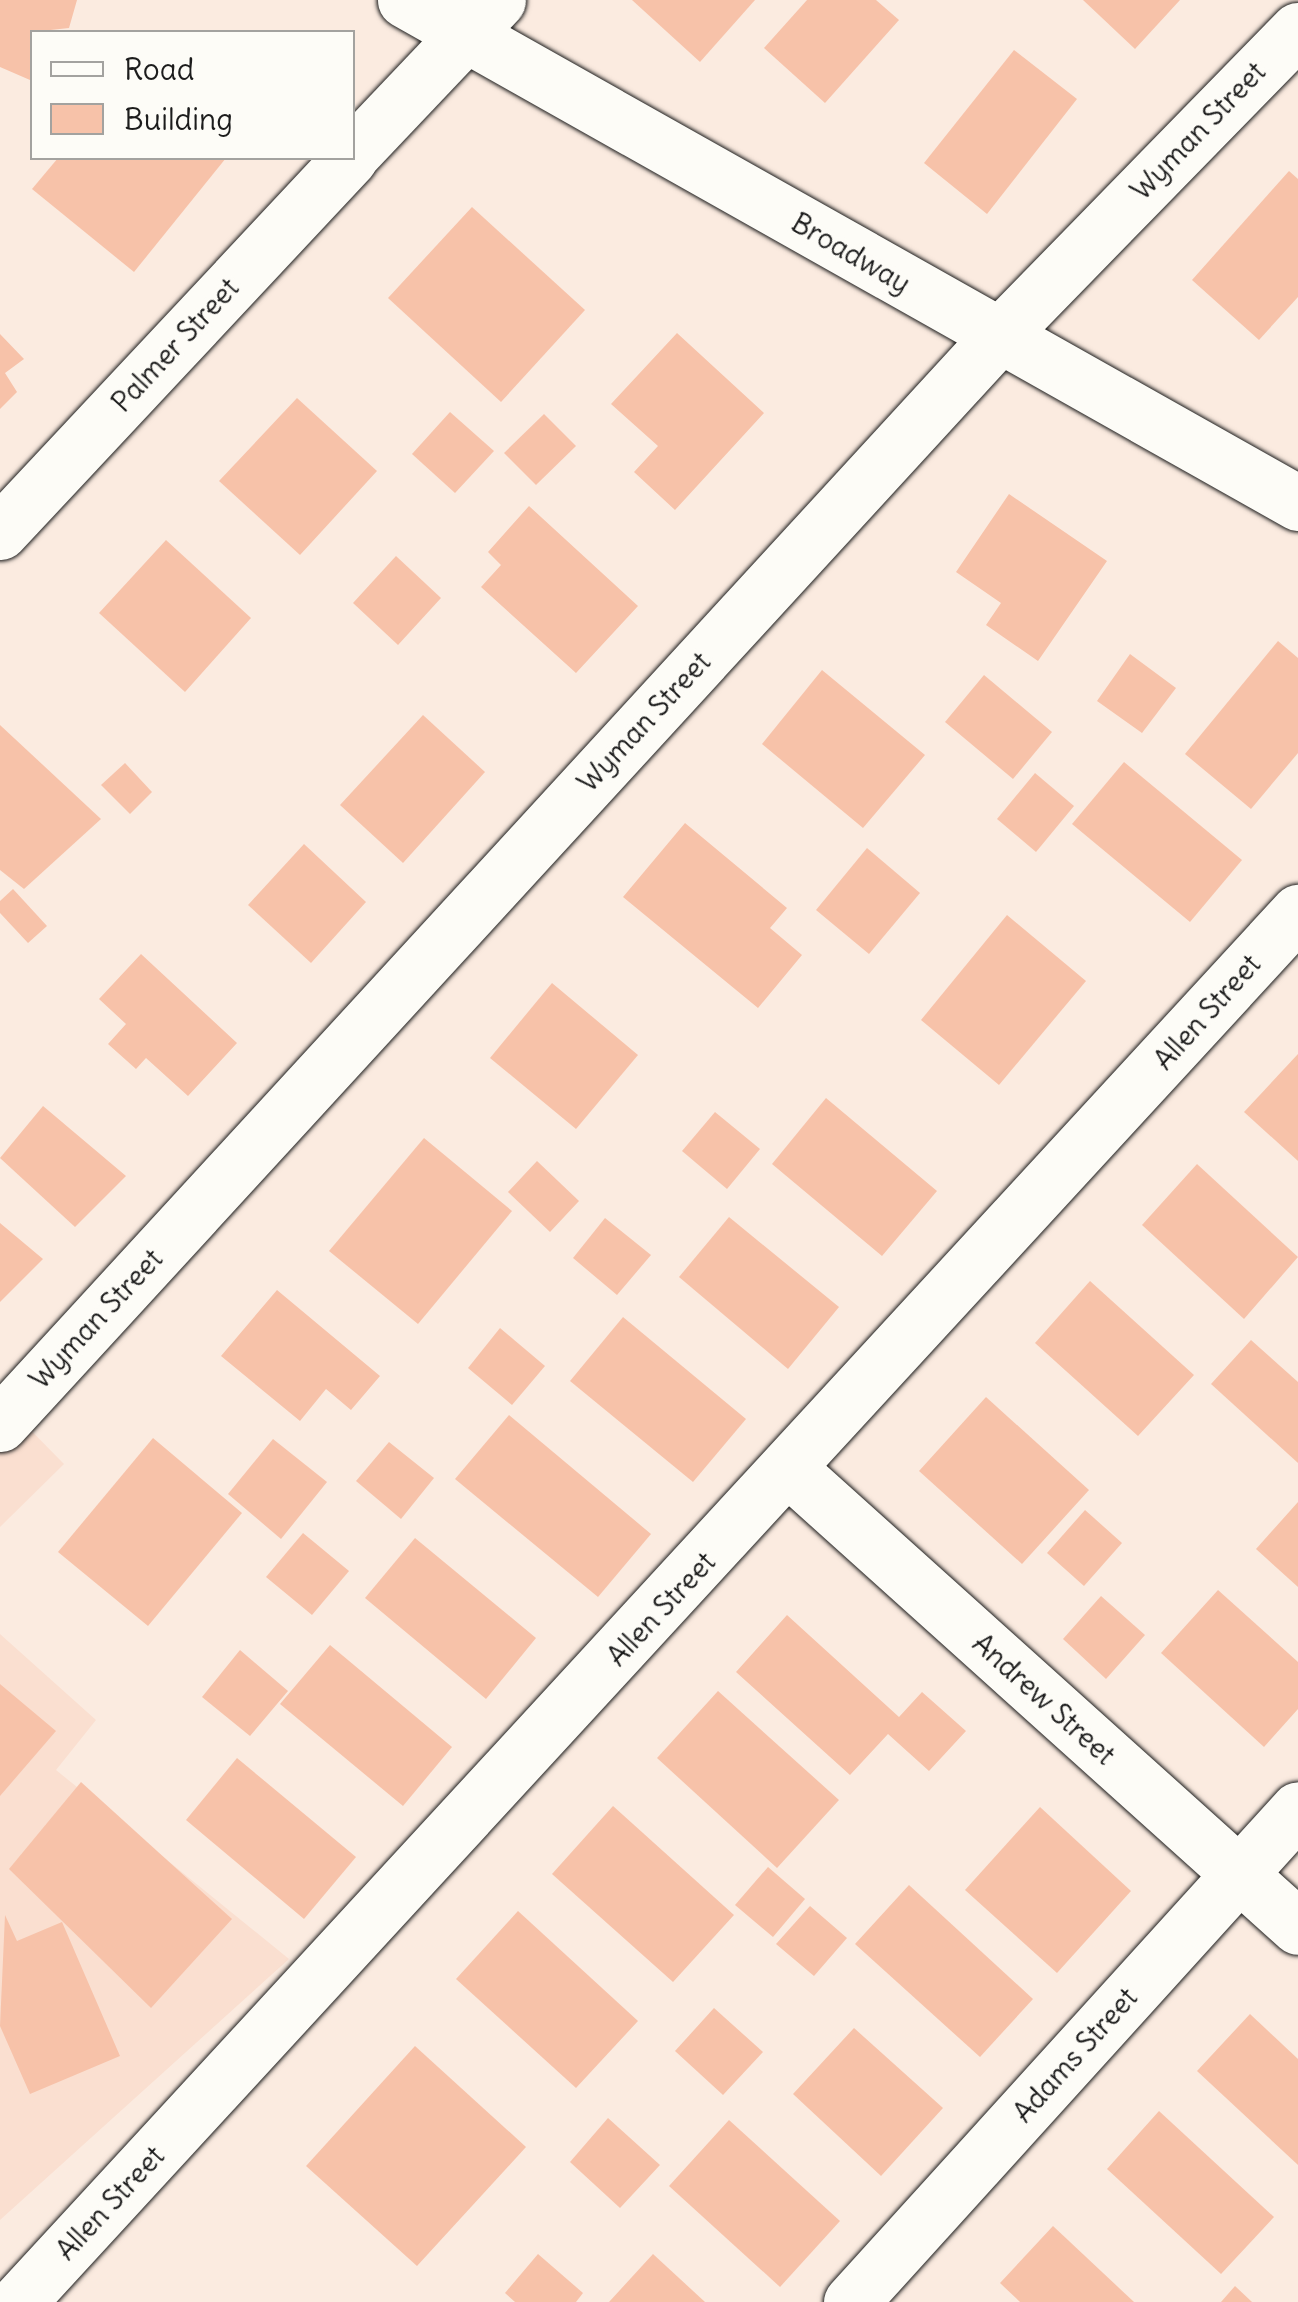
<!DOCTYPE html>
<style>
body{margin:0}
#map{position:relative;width:1298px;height:2302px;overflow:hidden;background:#fbebe0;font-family:Delius,sans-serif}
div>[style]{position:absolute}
.built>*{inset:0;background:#fadfd0}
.building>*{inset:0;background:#f7c2a9}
.roads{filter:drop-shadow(0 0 2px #1c1c1c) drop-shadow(0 0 2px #1c1c1c)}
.minor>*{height:55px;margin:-27.5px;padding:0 27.5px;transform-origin:27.5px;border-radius:27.5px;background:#fdfcf7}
.major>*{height:55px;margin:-27.5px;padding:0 27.5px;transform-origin:27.5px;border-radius:27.5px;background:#fdfcf7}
span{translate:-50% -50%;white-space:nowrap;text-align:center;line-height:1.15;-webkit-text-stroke:9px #fdfcf7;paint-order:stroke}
.street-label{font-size:28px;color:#1c1c1c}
.legend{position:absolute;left:30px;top:30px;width:325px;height:130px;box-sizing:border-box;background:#fdfcf7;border:2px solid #a3a29f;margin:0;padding:12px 18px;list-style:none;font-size:30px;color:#1c1c1c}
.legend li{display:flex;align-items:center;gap:20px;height:50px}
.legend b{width:50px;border:2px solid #a3a29f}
</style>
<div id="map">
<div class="built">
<i style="clip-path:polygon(0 1399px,64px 1464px,0 1527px)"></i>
<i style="clip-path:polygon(0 1634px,96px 1720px,56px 1770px,289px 1959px,0 2220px)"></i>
</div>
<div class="building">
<i style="clip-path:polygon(0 0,77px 0,69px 28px,32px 32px,30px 80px,0 67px)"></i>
<i style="clip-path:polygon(632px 0,755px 0,700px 62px)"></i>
<i style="clip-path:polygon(807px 0,876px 0,899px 20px,825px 103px,764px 48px)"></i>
<i style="clip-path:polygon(1083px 0,1180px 0,1135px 49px)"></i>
<i style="clip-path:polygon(1014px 50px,1077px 99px,987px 214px,924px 163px)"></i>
<i style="clip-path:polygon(58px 158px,226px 158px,134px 272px,32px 189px)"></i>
<i style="clip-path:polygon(1289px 171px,1298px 179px,1298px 297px,1259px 340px,1192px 280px)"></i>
<i style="clip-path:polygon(472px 207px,585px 310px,501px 402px,388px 298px)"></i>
<i style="clip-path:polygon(677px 333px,764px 413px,675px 510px,634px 472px,658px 446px,611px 404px)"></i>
<i style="clip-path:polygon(0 334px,24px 359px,5px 373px,17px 392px,0 409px)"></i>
<i style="clip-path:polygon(297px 398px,377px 471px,300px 555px,219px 481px)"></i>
<i style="clip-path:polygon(450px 412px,494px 451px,455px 493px,412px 454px)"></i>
<i style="clip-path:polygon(544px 414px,576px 446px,536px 485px,504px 453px)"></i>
<i style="clip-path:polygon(1009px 494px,1107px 561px,1038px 661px,986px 625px,1001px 603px,956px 572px)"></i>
<i style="clip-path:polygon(529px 506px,638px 606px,576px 673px,481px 587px,501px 565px,488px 552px)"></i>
<i style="clip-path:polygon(166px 540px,251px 618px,185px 692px,99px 613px)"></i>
<i style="clip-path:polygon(396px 556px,441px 598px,398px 645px,353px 603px)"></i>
<i style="clip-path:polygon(1278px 641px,1298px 658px,1298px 753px,1251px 809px,1185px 754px)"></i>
<i style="clip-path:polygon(1130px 654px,1176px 688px,1142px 733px,1097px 701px)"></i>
<i style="clip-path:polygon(822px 670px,925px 755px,863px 828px,762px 744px)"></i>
<i style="clip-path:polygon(984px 675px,1052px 732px,1013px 779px,945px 722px)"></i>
<i style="clip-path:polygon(423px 715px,485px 772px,403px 863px,340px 805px)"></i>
<i style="clip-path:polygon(0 725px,101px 819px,24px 889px,0 870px)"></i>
<i style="clip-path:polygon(1124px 762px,1242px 860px,1190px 922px,1072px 824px)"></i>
<i style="clip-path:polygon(125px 763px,152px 792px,130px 814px,101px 785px)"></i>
<i style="clip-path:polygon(1035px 773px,1074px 806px,1036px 852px,997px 819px)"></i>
<i style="clip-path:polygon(685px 823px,787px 908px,770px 928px,802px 955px,758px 1008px,623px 897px)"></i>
<i style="clip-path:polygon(304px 844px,366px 902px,311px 963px,248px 905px)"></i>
<i style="clip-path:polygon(867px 848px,920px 893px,869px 954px,816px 910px)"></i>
<i style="clip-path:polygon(13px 889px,47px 926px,28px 943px,0 913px,0 901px)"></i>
<i style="clip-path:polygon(1007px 915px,1086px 981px,999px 1085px,921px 1020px)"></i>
<i style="clip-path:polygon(141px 954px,237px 1043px,188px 1096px,146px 1058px,136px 1069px,108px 1044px,126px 1024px,99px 999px)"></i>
<i style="clip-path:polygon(552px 983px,638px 1055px,576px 1129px,490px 1058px)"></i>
<i style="clip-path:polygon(1298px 1054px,1298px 1161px,1244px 1112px)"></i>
<i style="clip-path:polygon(826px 1098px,937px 1191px,882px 1256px,772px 1164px)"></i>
<i style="clip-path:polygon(43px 1106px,126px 1176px,75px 1227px,0 1158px)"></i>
<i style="clip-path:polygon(715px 1112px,760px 1149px,727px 1189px,682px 1151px)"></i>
<i style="clip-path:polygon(424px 1138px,512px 1211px,418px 1324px,329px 1251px)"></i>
<i style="clip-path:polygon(537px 1161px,579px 1201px,550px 1232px,508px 1192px)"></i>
<i style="clip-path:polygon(1197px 1164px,1298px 1257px,1244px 1319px,1142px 1225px)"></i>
<i style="clip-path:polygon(729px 1217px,839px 1307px,788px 1369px,679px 1277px)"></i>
<i style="clip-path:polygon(605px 1218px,651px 1255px,617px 1295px,573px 1258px)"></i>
<i style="clip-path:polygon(0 1223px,43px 1259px,0 1302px)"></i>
<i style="clip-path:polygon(1090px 1281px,1194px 1375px,1138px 1436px,1035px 1343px)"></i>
<i style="clip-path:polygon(277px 1290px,380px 1376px,351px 1410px,326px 1389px,300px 1421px,221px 1356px)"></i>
<i style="clip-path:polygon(623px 1317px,746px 1419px,693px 1482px,570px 1381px)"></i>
<i style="clip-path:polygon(500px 1328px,545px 1366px,512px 1405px,468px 1368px)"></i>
<i style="clip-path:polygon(1251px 1340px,1298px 1382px,1298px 1463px,1211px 1384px)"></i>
<i style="clip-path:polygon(986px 1397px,1089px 1490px,1022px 1564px,919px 1471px)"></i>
<i style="clip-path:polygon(509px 1415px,651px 1534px,598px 1597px,455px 1479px)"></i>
<i style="clip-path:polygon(153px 1438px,242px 1513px,148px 1626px,58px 1552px)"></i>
<i style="clip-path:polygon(273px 1439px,327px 1482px,281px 1539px,228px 1494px)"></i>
<i style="clip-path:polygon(389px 1442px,434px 1478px,401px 1519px,356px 1481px)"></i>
<i style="clip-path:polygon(1298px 1502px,1298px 1587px,1256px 1549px)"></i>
<i style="clip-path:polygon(1085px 1510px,1122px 1543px,1084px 1586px,1047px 1553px)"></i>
<i style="clip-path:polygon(303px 1533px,349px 1571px,312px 1615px,266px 1577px)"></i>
<i style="clip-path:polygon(415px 1538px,536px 1638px,486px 1699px,365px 1598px)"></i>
<i style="clip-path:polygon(1218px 1590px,1298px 1662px,1298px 1709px,1264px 1747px,1161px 1653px)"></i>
<i style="clip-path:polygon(1101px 1596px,1145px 1635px,1106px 1679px,1063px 1639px)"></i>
<i style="clip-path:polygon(787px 1615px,899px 1717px,922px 1692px,966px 1731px,929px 1771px,888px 1734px,850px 1775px,736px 1672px)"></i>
<i style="clip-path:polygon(330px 1645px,452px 1747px,403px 1806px,280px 1704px)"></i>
<i style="clip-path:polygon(240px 1650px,288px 1691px,250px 1736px,202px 1697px)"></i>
<i style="clip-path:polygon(0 1684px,56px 1731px,0 1796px)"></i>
<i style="clip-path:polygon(718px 1691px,839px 1800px,777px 1868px,657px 1758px)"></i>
<i style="clip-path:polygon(237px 1758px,356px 1857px,304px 1919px,186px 1820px)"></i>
<i style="clip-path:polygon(81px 1782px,232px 1919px,151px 2008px,9px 1869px)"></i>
<i style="clip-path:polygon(613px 1806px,734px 1915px,673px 1982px,552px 1874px)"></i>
<i style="clip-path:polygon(1040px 1807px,1131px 1891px,1057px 1973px,965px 1890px)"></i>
<i style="clip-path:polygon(768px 1867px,805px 1899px,773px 1937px,735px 1905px)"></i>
<i style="clip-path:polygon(909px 1885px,1033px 1999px,980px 2057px,855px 1944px)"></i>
<i style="clip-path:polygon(810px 1906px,847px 1938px,814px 1976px,776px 1944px)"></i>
<i style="clip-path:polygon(518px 1911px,638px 2021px,576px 2088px,456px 1979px)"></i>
<i style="clip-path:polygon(5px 1915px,17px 1941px,62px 1922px,120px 2056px,30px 2094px,0 2026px)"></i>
<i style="clip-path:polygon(714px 2008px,763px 2052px,723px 2095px,675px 2051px)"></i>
<i style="clip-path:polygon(1250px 2014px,1298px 2059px,1298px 2165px,1197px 2071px)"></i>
<i style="clip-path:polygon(854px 2028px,943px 2108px,881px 2176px,793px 2094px)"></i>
<i style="clip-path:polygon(415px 2046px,526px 2147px,417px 2266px,306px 2166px)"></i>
<i style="clip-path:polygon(1159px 2111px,1274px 2217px,1221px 2274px,1107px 2169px)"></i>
<i style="clip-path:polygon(608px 2118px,660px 2165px,620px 2208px,570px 2162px)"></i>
<i style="clip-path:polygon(729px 2120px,840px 2221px,780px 2287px,669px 2186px)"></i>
<i style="clip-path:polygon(1053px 2226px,1134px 2302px,1020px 2302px,1000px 2283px)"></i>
<i style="clip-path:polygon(538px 2254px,583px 2293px,576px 2302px,515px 2302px,505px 2293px)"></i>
<i style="clip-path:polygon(653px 2254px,705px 2302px,609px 2302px)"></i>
<i style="clip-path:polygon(1235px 2286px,1252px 2302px,1221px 2302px)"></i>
</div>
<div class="roads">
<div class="minor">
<i style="left:352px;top:154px;width:212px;rotate:-46.5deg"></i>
<i style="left:0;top:532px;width:512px;rotate:-46.9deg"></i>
<i style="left:0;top:1424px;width:1476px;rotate:-47.44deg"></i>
<i style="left:998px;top:337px;width:429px;rotate:-45.7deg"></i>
<i style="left:790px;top:1470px;width:683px;rotate:41.97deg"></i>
<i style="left:18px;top:2302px;width:1890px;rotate:-47.36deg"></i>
<i style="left:851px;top:2302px;width:665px;rotate:-47.8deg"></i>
</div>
<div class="major">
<i style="left:405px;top:0;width:1025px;rotate:29.39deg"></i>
</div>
</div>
<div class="street-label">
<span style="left:1198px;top:131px;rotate:-46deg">Wyman Street</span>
<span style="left:851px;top:253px;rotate:30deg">Broadway</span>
<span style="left:175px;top:345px;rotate:-47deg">Palmer Street</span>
<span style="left:644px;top:722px;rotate:-47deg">Wyman Street</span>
<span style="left:1207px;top:1012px;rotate:-48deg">Allen Street</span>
<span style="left:96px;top:1319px;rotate:-47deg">Wyman Street</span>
<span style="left:661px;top:1609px;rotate:-47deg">Allen Street</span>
<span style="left:1044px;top:1699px;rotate:42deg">Andrew Street</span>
<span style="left:1075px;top:2055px;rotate:-48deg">Adams Street</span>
<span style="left:110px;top:2203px;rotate:-47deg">Allen Street</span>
</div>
<ul class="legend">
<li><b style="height:12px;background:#fdfcf7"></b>Road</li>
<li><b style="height:28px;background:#f7c2a9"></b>Building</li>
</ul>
</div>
